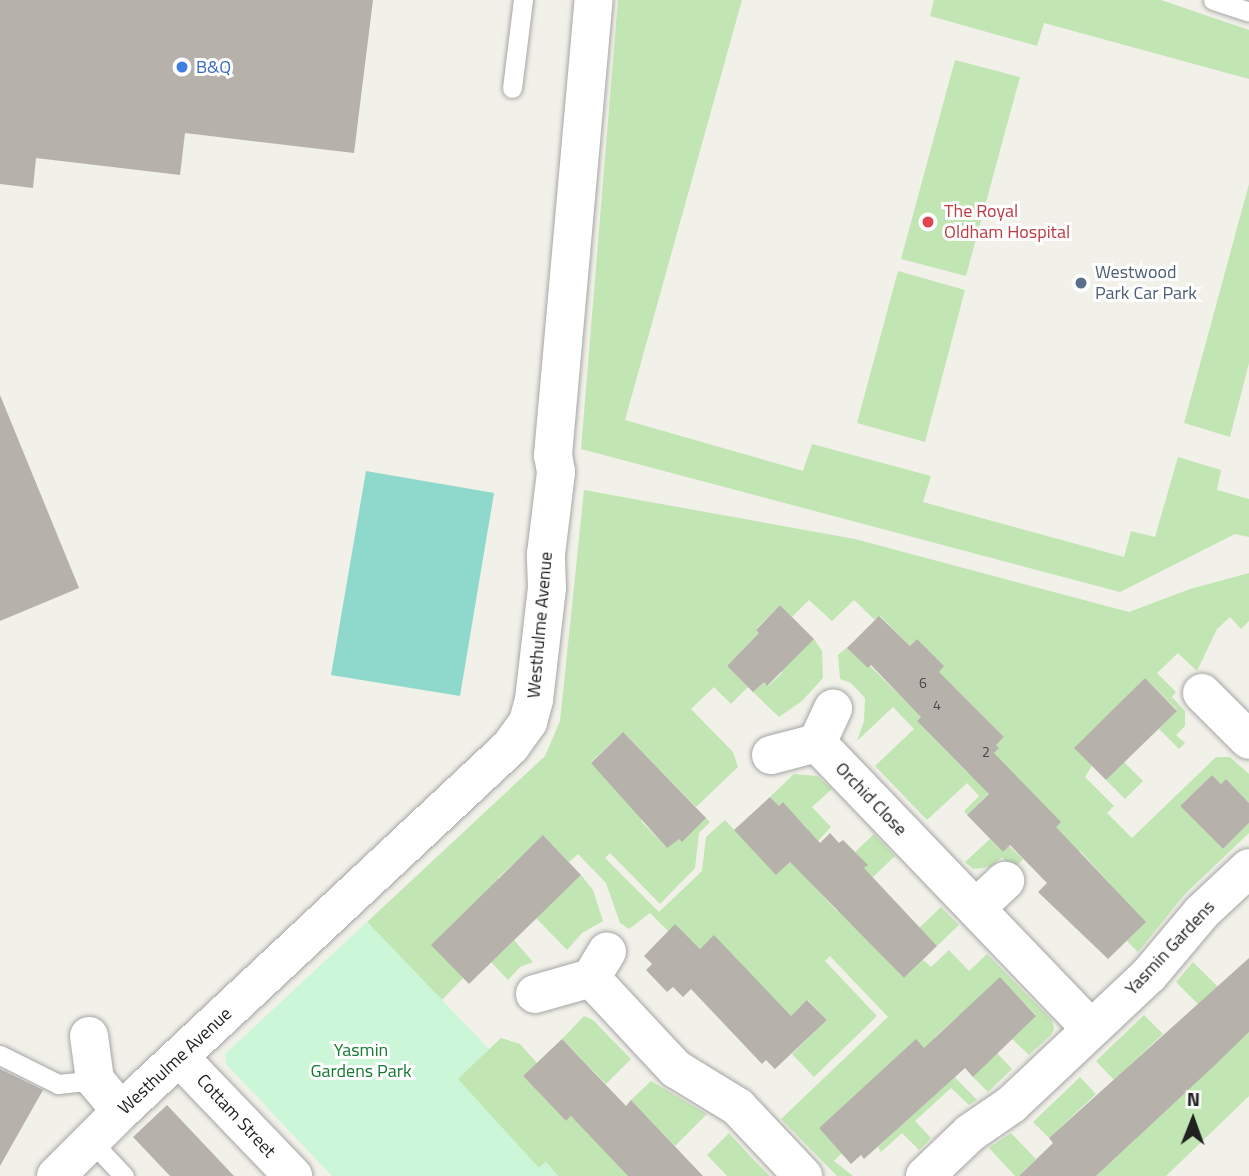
<!DOCTYPE html>
<style>
body{margin:0}
#map{position:relative;width:1249px;height:1176px;overflow:hidden;background:#f1f0e9;font-family:"Titillium Web",sans-serif}
div>[style]{position:absolute}
.grass>*{inset:0;background:#c2e6b3}
.park>*{inset:0;background:#cbf6d7}
.pitch>*{inset:0;background:#8ed9cb}
.building>*{inset:0;background:#b6b2ab}
.roads{filter:drop-shadow(0 0 2px #a5a5a5) drop-shadow(0 0 2px #a5a5a5)}
.service>*{height:19px;margin:-9.5px;padding:0 9.5px;transform-origin:9.5px;border-radius:9.5px;background:#fff}
.minor>*{height:38px;margin:-19px;padding:0 19px;transform-origin:19px;border-radius:19px;background:#fff}
.dots>*{width:19px;height:19px;translate:-50% -50%;box-sizing:border-box;border:4px solid #fff;border-radius:50%}
span{translate:-50% -50%;white-space:nowrap;text-align:center;line-height:1.15;-webkit-text-stroke:6px #fff;paint-order:stroke}
.number-label{font-size:14px;color:#464544}
.number-label span{-webkit-text-stroke-width:0}
.shop-label{font-size:18px;color:#366cbe}
.left{translate:0 -50%;text-align:left}
.health-label{font-size:18px;color:#be3a42}
.service-label{font-size:18px;color:#4e5e75}
.street-label{font-size:18px;color:#212121}
.park-label{font-size:18px;color:#157932}
.north{position:absolute;left:1158px;top:1085px;width:70px;height:70px;-webkit-text-stroke:5px #fff;paint-order:stroke;rotate:1deg;font-size:19px;font-weight:700;line-height:28px;text-align:center;color:#212121}
.north::after{content:'';display:block;margin:auto;width:24px;height:32px;background:#212121;clip-path:polygon(50% 0,100% 100%,50% 72%,0 100%)}
</style>
<div id="map">
<div class="grass">
<i style="clip-path:polygon(618px 0,742px 0,625px 420px,803px 471px,812px 444px,931px 476px,923px 502px,1124px 557px,1131px 531px,1155px 537px,1178px 457px,1221px 470px,1217px 490px,1249px 499px,1249px 537px,1235px 534px,1120px 592px,581px 449px)"></i>
<i style="clip-path:polygon(934px 0,1161px 0,1249px 30px,1249px 79px,1044px 23px,1037px 46px,930px 16px)"></i>
<i style="clip-path:polygon(955px 60px,1020px 77px,966px 276px,901px 259px)"></i>
<i style="clip-path:polygon(1249px 184px,1249px 363px,1230px 437px,1184px 423px)"></i>
<i style="clip-path:polygon(898px 271px,965px 290px,925px 442px,857px 423px)"></i>
<i style="clip-path:polygon(evenodd,584px 490px,855px 539px,1129px 612px,1190px 589px,1249px 573px,1249px 621px,1241px 629px,1230px 617px,1217px 629px,1197px 671px,1178px 653px,1157px 673px,1176px 692px,1172px 697px,1185px 711px,1185px 726px,1176px 735px,1185px 743px,1179px 749px,1159px 729px,1177px 710px,1145px 678px,1085px 777px,1114px 806px,1107px 813px,1132px 838px,1216px 757px,1230px 757px,1249px 774px,1249px 803px,1226px 780px,1221px 784px,1212px 775px,1180px 806px,1223px 849px,1249px 823px,1249px 833px,1186px 893px,1138px 952px,1127px 941px,1145px 922px,1080px 851px,1075px 856px,1011px 772px,967px 815px,964px 811px,979px 796px,967px 783px,927px 820px,875px 766px,914px 729px,893px 707px,857px 741px,864px 721px,865px 698px,851px 683px,840px 679px,838px 655px,852px 643px,868px 668px,870px 666px,907px 702px,917px 639px,910px 646px,880px 616px,875px 620px,854px 600px,832px 621px,809px 600px,792px 617px,780px 605px,756px 629px,759px 633px,727px 666px,748px 687px,731px 704px,714px 687px,691px 709px,733px 752px,738px 767px,696px 807px,623px 732px,591px 762px,648px 813px,641px 821px,667px 848px,702px 814px,710px 822px,699px 833px,695px 868px,660px 904px,610px 853px,605px 858px,659px 912px,702px 871px,706px 837px,725px 820px,777px 874px,810px 843px,807px 828px,783px 803px,779px 806px,770px 797px,794px 774px,817px 776px,832px 789px,812px 807px,831px 827px,795px 866px,837px 911px,856px 893px,905px 977px,923px 960px,931px 967px,949px 950px,969px 971px,987px 954px,1052px 1020px,1054px 1029px,1051px 1035px,1029px 1055px,1012px 1039px,1036px 1015px,1000px 978px,961px 1017px,959px 1015px,935px 1037px,948px 1070px,977px 1100px,969px 1105px,951px 1088px,915px 1121px,931px 1138px,919px 1150px,902px 1133px,881px 1152px,878px 1147px,890px 1135px,864px 1087px,819px 1128px,842px 1153px,834px 1161px,853px 1176px,837px 1176px,781px 1119px,888px 1017px,830px 956px,825px 961px,877px 1016px,814px 1077px,792px 1054px,827px 1020px,808px 1000px,791px 1016px,714px 981px,737px 959px,714px 936px,700px 949px,675px 925px,668px 931px,650px 913px,629px 929px,620px 923px,606px 883px,578px 854px,569px 862px,544px 836px,498px 878px,520px 902px,463px 978px,442px 1000px,367px 922px,545px 756px,560px 721px,584px 490px,954px 687px,1004px 737px,996px 745px,999px 748px,983px 763px,967px 772px,917px 721px,954px 687px)"></i>
<i style="clip-path:polygon(814px 639px,822px 651px,823px 678px,802px 701px,779px 717px,753px 692px,764px 682px,768px 686px,782px 673px,778px 667px)"></i>
<i style="clip-path:polygon(1124px 762px,1143px 781px,1125px 799px,1106px 780px)"></i>
<i style="clip-path:polygon(874px 834px,895px 856px,872px 878px,863px 869px,867px 865px,855px 852px)"></i>
<i style="clip-path:polygon(990px 839px,1003px 852px,1009px 846px,1023px 859px,1014px 869px,1002px 857px,990px 867px,973px 869px,965px 862px)"></i>
<i style="clip-path:polygon(581px 875px,593px 890px,603px 921px,582px 933px,567px 950px,536px 918px)"></i>
<i style="clip-path:polygon(941px 907px,959px 925px,937px 946px,919px 928px)"></i>
<i style="clip-path:polygon(514px 940px,533px 962px,520px 967px,508px 980px,491px 962px)"></i>
<i style="clip-path:polygon(1193px 962px,1222px 991px,1199px 1005px,1176px 982px)"></i>
<i style="clip-path:polygon(1144px 1015px,1163px 1034px,1114px 1080px,1096px 1061px)"></i>
<i style="clip-path:polygon(584px 1016px,593px 1020px,631px 1059px,606px 1084px,562px 1039px)"></i>
<i style="clip-path:polygon(1249px 1032px,1249px 1096px,1166px 1176px,1096px 1176px,1137px 1138px,1115px 1114px,1131px 1098px,1154px 1122px)"></i>
<i style="clip-path:polygon(501px 1038px,520px 1044px,537px 1063px,523px 1076px,566px 1121px,595px 1094px,628px 1176px,558px 1176px,546px 1162px,539px 1168px,507px 1135px,457px 1079px)"></i>
<i style="clip-path:polygon(997px 1053px,1012px 1069px,988px 1092px,973px 1077px)"></i>
<i style="clip-path:polygon(1080px 1077px,1096px 1094px,1049px 1138px,1033px 1122px)"></i>
<i style="clip-path:polygon(651px 1081px,707px 1114px,675px 1146px,631px 1100px)"></i>
<i style="clip-path:polygon(729px 1133px,751px 1157px,770px 1176px,727px 1176px,707px 1155px)"></i>
<i style="clip-path:polygon(1011px 1133px,1036px 1159px,1019px 1176px,1015px 1176px,989px 1148px)"></i>
</div>
<div class="park">
<i style="clip-path:polygon(367px 922px,489px 1049px,458px 1079px,539px 1168px,545px 1162px,558px 1176px,332px 1176px,226px 1064px,225px 1054px)"></i>
</div>
<div class="pitch">
<i style="clip-path:polygon(366px 471px,494px 493px,460px 696px,331px 675px)"></i>
</div>
<div class="building">
<i style="clip-path:polygon(0 0,373px 0,354px 153px,185px 133px,180px 175px,36px 158px,33px 188px,0 184px)"></i>
<i style="clip-path:polygon(0 395px,79px 588px,0 621px)"></i>
<i style="clip-path:polygon(780px 605px,814px 639px,767px 686px,764px 682px,753px 692px,727px 666px,759px 633px,756px 630px)"></i>
<i style="clip-path:polygon(879px 616px,910px 646px,917px 639px,944px 666px,939px 672px,1004px 737px,996px 745px,999px 748px,994px 753px,1061px 822px,1056px 827px,1146px 922px,1108px 959px,1038px 892px,1047px 883px,1010px 845px,1003px 852px,967px 815px,989px 794px,917px 721px,921px 717px,871px 665px,868px 668px,847px 648px)"></i>
<i style="clip-path:polygon(1145px 678px,1177px 711px,1106px 780px,1074px 748px)"></i>
<i style="clip-path:polygon(623px 732px,706px 818px,682px 842px,679px 839px,667px 848px,591px 763px)"></i>
<i style="clip-path:polygon(1212px 775px,1221px 784px,1226px 779px,1249px 803px,1249px 823px,1223px 849px,1180px 806px)"></i>
<i style="clip-path:polygon(770px 797px,779px 806px,783px 802px,820px 843px,830px 833px,839px 843px,843px 840px,868px 865px,864px 868px,937px 946px,904px 978px,790px 862px,776px 875px,734px 830px)"></i>
<i style="clip-path:polygon(543px 835px,581px 875px,469px 984px,431px 945px)"></i>
<i style="clip-path:polygon(675px 924px,700px 949px,714px 935px,791px 1016px,807px 1000px,827px 1020px,775px 1069px,766px 1060px,762px 1064px,691px 989px,683px 997px,673px 987px,667px 992px,646px 970px,652px 964px,644px 956px)"></i>
<i style="clip-path:polygon(1249px 958px,1249px 1032px,1214px 1066px,1096px 1176px,1019px 1176px,1053px 1143px,1049px 1138px)"></i>
<i style="clip-path:polygon(1000px 977px,1036px 1016px,973px 1077px,965px 1068px,864px 1159px,861px 1155px,851px 1164px,819px 1128px,916px 1039px,924px 1048px)"></i>
<i style="clip-path:polygon(562px 1039px,626px 1106px,631px 1100px,703px 1176px,628px 1176px,571px 1116px,566px 1121px,523px 1076px)"></i>
<i style="clip-path:polygon(0 1069px,43px 1090px,0 1166px)"></i>
<i style="clip-path:polygon(167px 1105px,183px 1122px,234px 1176px,170px 1176px,133px 1137px)"></i>
</div>
<div class="roads">
<div class="service">
<i style="left:1213px;top:0;width:38px;rotate:18deg"></i>
<i style="left:512px;top:88px;width:89px;rotate:-82.9deg"></i>
<i style="left:0;top:1055px;width:65px;rotate:26.6deg"></i>
<i style="left:58px;top:1084px;width:37px;rotate:-6deg"></i>
<i style="left:91px;top:1141px;width:48px;rotate:46.7deg"></i>
</div>
<div class="minor">
<i style="left:1202px;top:693px;width:66px;rotate:45deg"></i>
<i style="left:817px;top:743px;width:396px;rotate:46.2deg"></i>
<i style="left:771px;top:755px;width:48px;rotate:-14.6deg"></i>
<i style="left:817px;top:743px;width:38px;rotate:-65deg"></i>
<i style="left:976px;top:908px;width:40px;rotate:-43deg"></i>
<i style="left:591px;top:978px;width:125px;rotate:47deg"></i>
<i style="left:676px;top:1069px;width:73px;rotate:31.5deg"></i>
<i style="left:738px;top:1107px;width:95px;rotate:46.7deg"></i>
<i style="left:535px;top:994px;width:58px;rotate:-15.9deg"></i>
<i style="left:591px;top:978px;width:31px;rotate:-59deg"></i>
<i style="left:89px;top:1036px;width:44px;rotate:82.2deg"></i>
<i style="left:95px;top:1080px;width:40px;rotate:50deg"></i>
<i style="left:179px;top:1057px;width:165px;rotate:46.2deg"></i>
<i style="left:56px;top:1176px;width:92px;rotate:-45deg"></i>
<i style="left:121px;top:1111px;width:533px;rotate:-43.1deg"></i>
<i style="left:510px;top:747px;width:31px;rotate:-54deg"></i>
<i style="left:528px;top:722px;width:23px;rotate:-75deg"></i>
<i style="left:534px;top:700px;width:113px;rotate:-83.4deg"></i>
<i style="left:547px;top:588px;width:34px;rotate:-92deg"></i>
<i style="left:546px;top:554px;width:83px;rotate:-83deg"></i>
<i style="left:556px;top:472px;width:17px;rotate:-100deg"></i>
<i style="left:553px;top:455px;width:457px;rotate:-84.9deg"></i>
<i style="left:925px;top:1176px;width:62px;rotate:-43.7deg"></i>
<i style="left:970px;top:1133px;width:51px;rotate:-34.6deg"></i>
<i style="left:1012px;top:1104px;width:188px;rotate:-43.3deg"></i>
<i style="left:1149px;top:975px;width:82px;rotate:-49.9deg"></i>
<i style="left:1202px;top:912px;width:64px;rotate:-43.1deg"></i>
</div>
</div>
<div class="dots">
<i style="left:182px;top:67px;background:#3f7fe0"></i>
<i style="left:928px;top:222px;background:#e0444e"></i>
<i style="left:1081px;top:283px;background:#5c6f8a"></i>
</div>
<div class="number-label">
<span style="left:923px;top:683px">6</span>
<span style="left:937px;top:705px">4</span>
<span style="left:986px;top:752px">2</span>
</div>
<div class="shop-label">
<span class="left" style="left:196px;top:67px">B&amp;Q</span>
</div>
<div class="health-label">
<span class="left" style="left:944px;top:222px">The Royal<br>Oldham Hospital</span>
</div>
<div class="service-label">
<span class="left" style="left:1095px;top:283px">Westwood<br>Park Car Park</span>
</div>
<div class="street-label">
<span style="left:540px;top:625px;rotate:-85deg">Westhulme Avenue</span>
<span style="left:871px;top:799px;rotate:46deg">Orchid Close</span>
<span style="left:1170px;top:948px;rotate:-47deg">Yasmin Gardens</span>
<span style="left:175px;top:1061px;rotate:-43deg">Westhulme Avenue</span>
<span style="left:236px;top:1116px;rotate:47deg">Cottam Street</span>
</div>
<div class="park-label">
<span style="left:361px;top:1061px">Yasmin<br>Gardens Park</span>
</div>
<div class="north">N</div>
</div>
